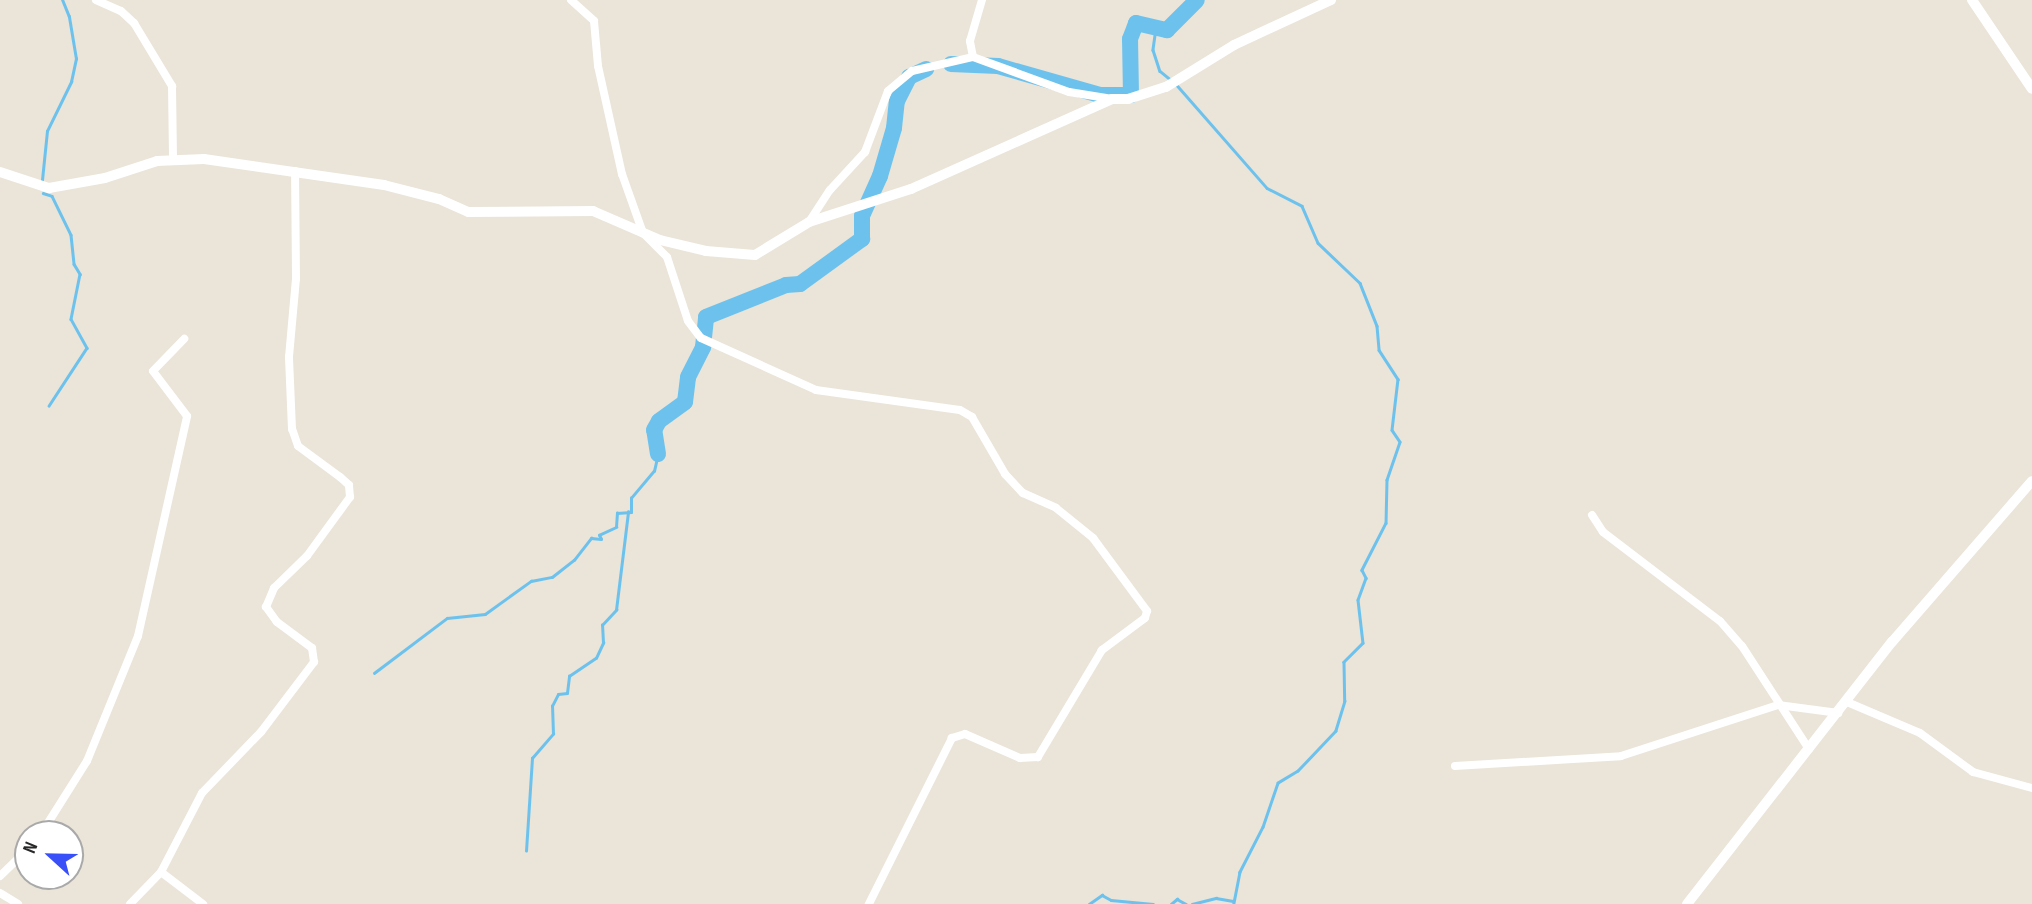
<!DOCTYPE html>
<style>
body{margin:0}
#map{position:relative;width:2032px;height:904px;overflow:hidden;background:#eae4d9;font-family:"Sofia Sans Condensed",sans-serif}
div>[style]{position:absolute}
.stream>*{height:2.5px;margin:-1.25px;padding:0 1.25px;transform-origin:1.25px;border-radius:1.25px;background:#6cc2ed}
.river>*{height:16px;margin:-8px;padding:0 8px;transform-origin:8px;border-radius:8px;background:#6cc2ed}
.minor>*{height:8px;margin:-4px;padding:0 4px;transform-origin:4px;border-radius:4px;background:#fff}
.tertiary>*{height:10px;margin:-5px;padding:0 5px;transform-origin:5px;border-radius:5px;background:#fff}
span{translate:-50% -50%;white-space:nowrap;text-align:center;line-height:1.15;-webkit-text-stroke:7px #fff;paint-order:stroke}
.north{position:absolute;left:14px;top:820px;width:70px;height:70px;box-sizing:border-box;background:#fff;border:2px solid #a9a9a9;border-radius:50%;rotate:292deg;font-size:19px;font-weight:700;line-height:28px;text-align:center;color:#282828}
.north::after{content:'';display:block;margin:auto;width:24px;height:32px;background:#3950f8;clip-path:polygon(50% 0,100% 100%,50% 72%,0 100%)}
</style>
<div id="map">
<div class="stream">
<i style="left:1156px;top:28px;width:22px;rotate:98deg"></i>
<i style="left:1153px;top:50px;width:22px;rotate:72deg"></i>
<i style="left:1160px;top:71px;width:14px;rotate:39deg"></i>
<i style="left:1176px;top:84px;width:138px;rotate:48.8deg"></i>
<i style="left:1267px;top:188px;width:39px;rotate:27deg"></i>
<i style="left:1302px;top:206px;width:40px;rotate:66.6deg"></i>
<i style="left:1318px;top:243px;width:58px;rotate:43.6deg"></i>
<i style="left:1360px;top:283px;width:46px;rotate:68.4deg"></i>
<i style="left:1377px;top:326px;width:24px;rotate:85deg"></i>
<i style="left:1379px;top:350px;width:35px;rotate:57deg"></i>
<i style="left:1398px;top:379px;width:51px;rotate:96.7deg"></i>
<i style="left:1392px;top:430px;width:14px;rotate:56deg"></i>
<i style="left:1400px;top:442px;width:40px;rotate:108.9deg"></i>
<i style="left:1387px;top:480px;width:43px;rotate:91.3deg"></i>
<i style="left:1386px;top:523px;width:53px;rotate:117.1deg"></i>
<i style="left:1362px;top:570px;width:9px;rotate:63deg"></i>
<i style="left:1366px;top:578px;width:23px;rotate:110deg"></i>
<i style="left:1358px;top:600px;width:43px;rotate:83.4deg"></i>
<i style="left:1363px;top:643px;width:27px;rotate:135deg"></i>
<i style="left:1344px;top:662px;width:39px;rotate:89deg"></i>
<i style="left:1345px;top:701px;width:31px;rotate:107deg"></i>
<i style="left:1336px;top:731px;width:55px;rotate:133.5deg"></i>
<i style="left:1298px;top:771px;width:23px;rotate:149deg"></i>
<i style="left:1278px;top:783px;width:46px;rotate:108.8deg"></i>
<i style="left:1263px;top:827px;width:51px;rotate:117.1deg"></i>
<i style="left:1240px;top:872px;width:33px;rotate:101deg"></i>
<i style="left:42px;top:180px;width:49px;rotate:-84.2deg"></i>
<i style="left:47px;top:131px;width:55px;rotate:-63.9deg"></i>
<i style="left:71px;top:82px;width:24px;rotate:-78deg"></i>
<i style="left:76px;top:59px;width:43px;rotate:-99.5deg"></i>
<i style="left:69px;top:17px;width:18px;rotate:-112deg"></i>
<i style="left:43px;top:193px;width:9px;rotate:18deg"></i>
<i style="left:52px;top:196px;width:43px;rotate:64deg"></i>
<i style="left:71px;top:235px;width:29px;rotate:84deg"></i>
<i style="left:74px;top:264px;width:12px;rotate:59deg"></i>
<i style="left:80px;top:274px;width:46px;rotate:101.3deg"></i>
<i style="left:71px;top:319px;width:33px;rotate:61deg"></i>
<i style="left:87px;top:348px;width:69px;rotate:123.2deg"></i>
<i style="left:374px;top:673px;width:91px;rotate:-37deg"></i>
<i style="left:447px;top:618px;width:38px;rotate:-6deg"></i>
<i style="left:485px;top:614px;width:57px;rotate:-35.7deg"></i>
<i style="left:531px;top:581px;width:21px;rotate:-11deg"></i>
<i style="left:552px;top:577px;width:28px;rotate:-38deg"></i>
<i style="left:574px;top:560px;width:28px;rotate:-52deg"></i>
<i style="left:591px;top:538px;width:10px;rotate:6deg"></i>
<i style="left:601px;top:539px;width:4px;rotate:-117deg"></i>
<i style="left:599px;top:535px;width:19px;rotate:-25deg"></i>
<i style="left:616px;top:527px;width:14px;rotate:-86deg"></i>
<i style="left:617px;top:513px;width:14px;rotate:-4deg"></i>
<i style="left:631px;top:512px;width:14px;rotate:-90deg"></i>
<i style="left:631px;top:498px;width:35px;rotate:-50deg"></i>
<i style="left:654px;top:471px;width:17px;rotate:-77deg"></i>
<i style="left:526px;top:851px;width:93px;rotate:-86.3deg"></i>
<i style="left:532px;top:758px;width:32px;rotate:-49deg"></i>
<i style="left:553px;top:734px;width:28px;rotate:-92deg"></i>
<i style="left:552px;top:706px;width:13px;rotate:-63deg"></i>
<i style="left:558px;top:694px;width:9px;rotate:-6deg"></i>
<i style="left:567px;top:693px;width:17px;rotate:-83deg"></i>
<i style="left:569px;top:676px;width:32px;rotate:-34deg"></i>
<i style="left:596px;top:658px;width:17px;rotate:-65deg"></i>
<i style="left:603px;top:643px;width:18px;rotate:-93deg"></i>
<i style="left:602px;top:625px;width:21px;rotate:-47deg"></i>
<i style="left:616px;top:610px;width:99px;rotate:-83deg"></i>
<i style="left:1089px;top:904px;width:16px;rotate:-35deg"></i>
<i style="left:1102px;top:895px;width:10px;rotate:29deg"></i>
<i style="left:1111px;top:900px;width:42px;rotate:5.4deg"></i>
<i style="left:1171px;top:904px;width:8px;rotate:-40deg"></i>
<i style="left:1177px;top:899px;width:10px;rotate:29deg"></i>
<i style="left:1192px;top:904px;width:25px;rotate:-14deg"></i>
<i style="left:1216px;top:898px;width:17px;rotate:10deg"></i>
</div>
<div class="river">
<i style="left:951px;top:64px;width:47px;rotate:2.4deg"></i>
<i style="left:998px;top:66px;width:106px;rotate:15.9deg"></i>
<i style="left:1100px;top:95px;width:31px"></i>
<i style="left:1131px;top:95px;width:56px;rotate:-91deg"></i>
<i style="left:1130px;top:39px;width:17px;rotate:-69deg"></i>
<i style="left:1136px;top:23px;width:32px;rotate:13deg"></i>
<i style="left:1167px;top:30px;width:42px;rotate:-45deg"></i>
<i style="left:658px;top:454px;width:24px;rotate:-99deg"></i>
<i style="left:654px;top:430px;width:10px;rotate:-61deg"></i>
<i style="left:659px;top:421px;width:32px;rotate:-36deg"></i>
<i style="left:685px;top:402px;width:25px;rotate:-83deg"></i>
<i style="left:688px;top:377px;width:34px;rotate:-63deg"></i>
<i style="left:703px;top:347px;width:30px;rotate:-84deg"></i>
<i style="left:706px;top:317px;width:86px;rotate:-21.8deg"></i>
<i style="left:786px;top:285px;width:14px;rotate:-4deg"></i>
<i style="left:800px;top:284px;width:77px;rotate:-36deg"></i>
<i style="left:862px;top:239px;width:23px;rotate:-90deg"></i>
<i style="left:862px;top:216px;width:44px;rotate:-65.8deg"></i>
<i style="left:880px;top:176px;width:50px;rotate:-73.7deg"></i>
<i style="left:894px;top:128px;width:27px;rotate:-84deg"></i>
<i style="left:897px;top:101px;width:27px;rotate:-63deg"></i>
<i style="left:909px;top:77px;width:19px;rotate:-25deg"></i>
</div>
<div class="minor">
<i style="left:96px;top:0;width:27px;rotate:24deg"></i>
<i style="left:121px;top:11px;width:18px;rotate:43deg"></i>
<i style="left:134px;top:23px;width:74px;rotate:58.9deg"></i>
<i style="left:172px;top:86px;width:73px;rotate:89.2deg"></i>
<i style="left:571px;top:0;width:31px;rotate:42deg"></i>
<i style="left:594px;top:21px;width:45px;rotate:84.9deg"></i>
<i style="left:598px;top:66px;width:111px;rotate:77.5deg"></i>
<i style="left:622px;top:174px;width:63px;rotate:70.4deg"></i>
<i style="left:643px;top:233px;width:34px;rotate:45deg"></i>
<i style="left:667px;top:257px;width:67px;rotate:71.8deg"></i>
<i style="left:688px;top:321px;width:21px;rotate:53deg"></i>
<i style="left:701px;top:338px;width:126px;rotate:24.3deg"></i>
<i style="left:816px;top:390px;width:145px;rotate:7.9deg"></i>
<i style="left:960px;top:410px;width:14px;rotate:30deg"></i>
<i style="left:972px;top:417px;width:66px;rotate:59.9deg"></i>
<i style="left:1005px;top:474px;width:26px;rotate:47deg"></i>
<i style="left:1023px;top:493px;width:36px;rotate:24deg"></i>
<i style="left:1056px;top:508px;width:48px;rotate:39deg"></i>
<i style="left:1093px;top:538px;width:91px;rotate:53.5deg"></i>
<i style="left:1147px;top:611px;width:7px;rotate:106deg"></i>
<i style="left:1145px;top:618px;width:54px;rotate:143.3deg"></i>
<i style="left:1102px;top:650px;width:125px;rotate:120.9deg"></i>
<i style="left:1038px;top:757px;width:18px;rotate:177deg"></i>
<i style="left:1020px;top:758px;width:60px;rotate:-156.4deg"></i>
<i style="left:965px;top:734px;width:14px;rotate:163deg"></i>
<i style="left:952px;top:738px;width:186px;rotate:116.6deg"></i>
<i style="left:973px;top:57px;width:16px;rotate:-101deg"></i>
<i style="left:970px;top:41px;width:43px;rotate:-73.7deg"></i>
<i style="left:809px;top:222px;width:38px;rotate:-57deg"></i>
<i style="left:830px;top:190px;width:52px;rotate:-47.4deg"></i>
<i style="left:865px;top:152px;width:65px;rotate:-69.3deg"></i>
<i style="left:888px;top:91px;width:31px;rotate:-40deg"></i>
<i style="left:912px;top:71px;width:63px;rotate:-12.9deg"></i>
<i style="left:973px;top:57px;width:102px;rotate:20deg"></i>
<i style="left:1069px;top:92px;width:44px;rotate:9.2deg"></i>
<i style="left:1592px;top:515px;width:20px;rotate:57deg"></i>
<i style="left:1603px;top:532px;width:147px;rotate:37.3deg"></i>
<i style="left:1720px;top:621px;width:33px;rotate:49deg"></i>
<i style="left:1742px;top:646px;width:123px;rotate:57deg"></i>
<i style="left:1847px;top:702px;width:79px;rotate:23deg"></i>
<i style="left:1920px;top:733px;width:66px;rotate:36.3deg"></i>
<i style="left:1973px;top:772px;width:61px;rotate:15.2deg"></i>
<i style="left:1455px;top:766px;width:166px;rotate:-3.4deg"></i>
<i style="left:1621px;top:756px;width:165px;rotate:-18deg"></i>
<i style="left:1778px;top:705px;width:61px;rotate:7.6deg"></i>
<i style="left:41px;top:834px;width:86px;rotate:-57.8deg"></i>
<i style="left:87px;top:761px;width:135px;rotate:-67.8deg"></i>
<i style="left:138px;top:636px;width:225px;rotate:-77.4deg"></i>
<i style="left:187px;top:416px;width:56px;rotate:-127.1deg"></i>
<i style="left:153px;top:371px;width:45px;rotate:-45.9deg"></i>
<i style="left:161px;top:872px;width:53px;rotate:37.3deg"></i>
<i style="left:0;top:876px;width:39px;rotate:-44deg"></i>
<i style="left:0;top:893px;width:21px;rotate:31deg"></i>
<i style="left:130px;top:904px;width:45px;rotate:-45.9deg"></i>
<i style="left:161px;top:872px;width:89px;rotate:-62.6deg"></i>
<i style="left:202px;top:793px;width:85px;rotate:-46deg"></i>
<i style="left:261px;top:732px;width:88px;rotate:-52.9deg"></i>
<i style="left:314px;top:662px;width:14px;rotate:-98deg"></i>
<i style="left:312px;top:648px;width:44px;rotate:-143.4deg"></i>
<i style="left:277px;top:622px;width:19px;rotate:-126deg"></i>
<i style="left:266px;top:607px;width:21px;rotate:-67deg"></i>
<i style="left:274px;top:588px;width:46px;rotate:-44.1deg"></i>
<i style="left:307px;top:556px;width:73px;rotate:-53.9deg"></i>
<i style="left:350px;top:497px;width:12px;rotate:-95deg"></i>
<i style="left:349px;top:485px;width:12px;rotate:-138deg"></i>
<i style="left:340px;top:477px;width:52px;rotate:-143.6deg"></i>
<i style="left:298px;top:446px;width:18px;rotate:-109deg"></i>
<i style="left:292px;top:429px;width:72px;rotate:-92.4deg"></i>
<i style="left:289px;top:357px;width:78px;rotate:-84.9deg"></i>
<i style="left:296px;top:279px;width:108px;rotate:-90.5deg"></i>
</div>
<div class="tertiary">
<i style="left:1972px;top:0;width:107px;rotate:56deg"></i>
<i style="left:0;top:172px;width:52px;rotate:18.1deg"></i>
<i style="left:49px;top:188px;width:57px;rotate:-10.1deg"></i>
<i style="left:105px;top:178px;width:55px;rotate:-18.1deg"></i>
<i style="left:157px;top:161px;width:47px;rotate:-2.4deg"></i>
<i style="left:204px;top:159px;width:182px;rotate:8.2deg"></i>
<i style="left:384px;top:185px;width:57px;rotate:14.3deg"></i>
<i style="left:439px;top:199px;width:32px;rotate:24deg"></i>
<i style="left:468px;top:212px;width:125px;rotate:-0.5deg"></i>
<i style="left:593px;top:211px;width:73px;rotate:23.4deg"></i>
<i style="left:660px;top:240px;width:47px;rotate:13.4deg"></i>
<i style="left:706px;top:251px;width:49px;rotate:4.7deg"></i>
<i style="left:755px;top:255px;width:63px;rotate:-31.4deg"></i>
<i style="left:809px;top:222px;width:107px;rotate:-17.9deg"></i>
<i style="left:911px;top:189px;width:220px;rotate:-24.1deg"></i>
<i style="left:1112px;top:99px;width:16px"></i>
<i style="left:1128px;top:99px;width:40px;rotate:-18deg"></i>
<i style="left:1166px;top:87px;width:80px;rotate:-31.7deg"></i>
<i style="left:1234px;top:45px;width:107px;rotate:-24.9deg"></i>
<i style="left:1687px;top:904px;width:333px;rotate:-52deg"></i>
<i style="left:1892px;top:642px;width:213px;rotate:-49deg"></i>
</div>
<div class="north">N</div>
</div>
